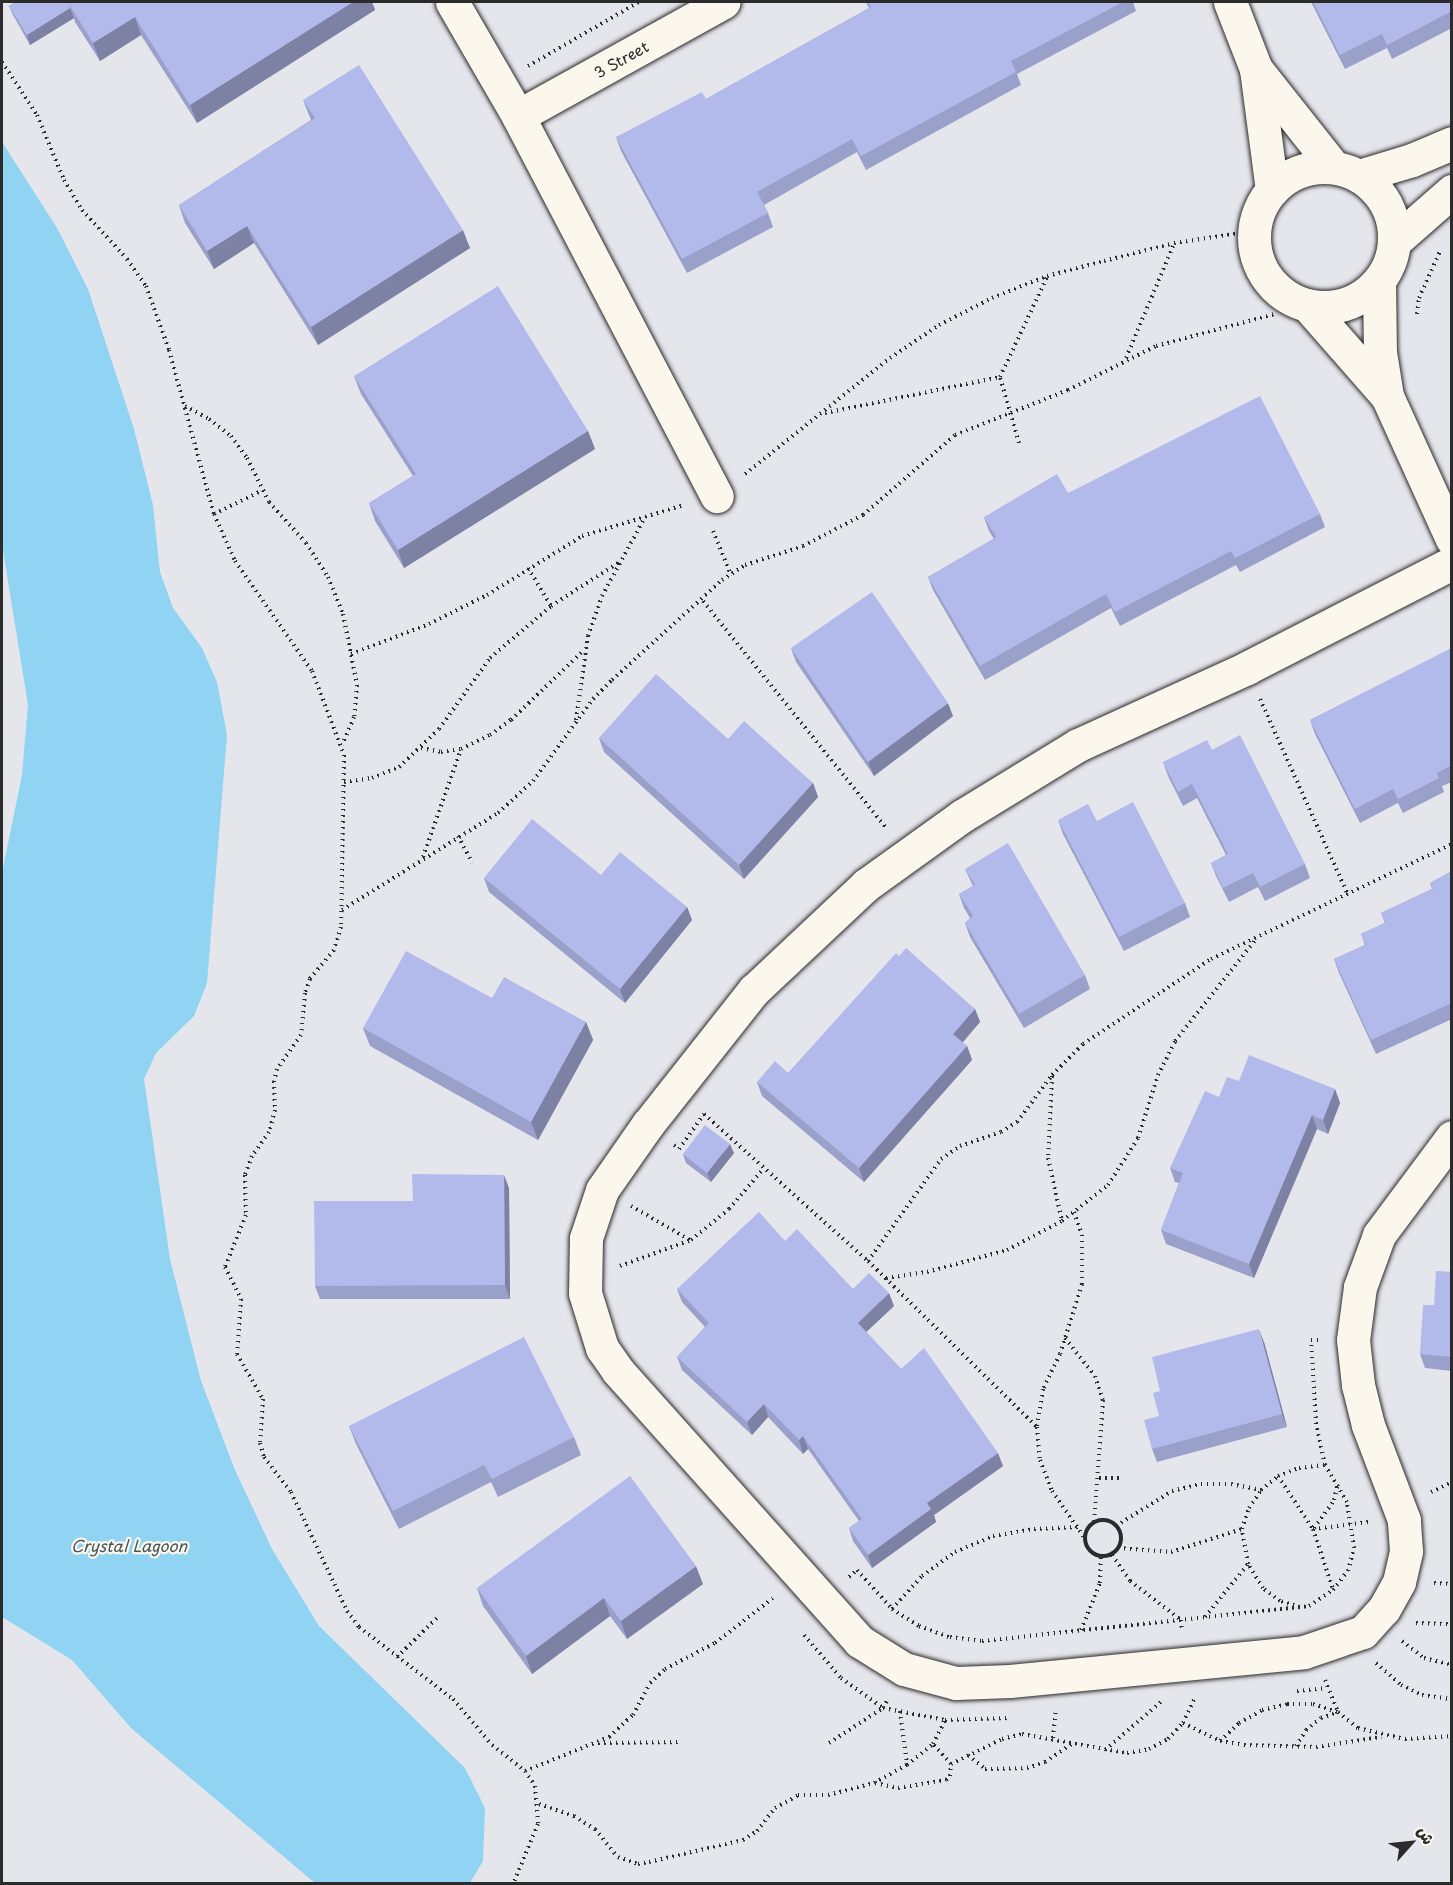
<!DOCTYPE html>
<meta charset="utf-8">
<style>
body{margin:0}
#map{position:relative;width:1453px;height:1885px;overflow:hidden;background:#e5e5ec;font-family:"Playpen Sans","Playpen Sans Arabic",sans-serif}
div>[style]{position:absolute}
.water>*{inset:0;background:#90d3f2}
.path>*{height:4px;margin-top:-2px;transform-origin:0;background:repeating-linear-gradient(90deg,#2b2b2b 0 1.5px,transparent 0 6px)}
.path>.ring{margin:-2px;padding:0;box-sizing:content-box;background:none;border:4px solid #2b2b2b;border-radius:50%}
.roads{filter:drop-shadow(0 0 2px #2b2b2b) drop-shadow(0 0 2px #2b2b2b)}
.minor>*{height:33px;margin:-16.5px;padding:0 16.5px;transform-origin:16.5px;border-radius:16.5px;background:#fbf7ec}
.minor>.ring{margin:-16.5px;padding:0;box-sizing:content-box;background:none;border:33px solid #fbf7ec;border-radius:50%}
.wall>*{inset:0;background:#99a0ca}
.shaded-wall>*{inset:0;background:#7d82a4}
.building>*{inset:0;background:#b2baeb}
span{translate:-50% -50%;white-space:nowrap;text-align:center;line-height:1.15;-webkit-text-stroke:4.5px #fbf7ec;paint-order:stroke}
.street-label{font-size:15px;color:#2b2b2b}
.water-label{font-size:16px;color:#44555d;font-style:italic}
.frame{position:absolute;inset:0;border:3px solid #2b2b2b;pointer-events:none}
.north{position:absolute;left:1381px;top:1813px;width:60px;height:60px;-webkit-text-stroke:4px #fbf7ec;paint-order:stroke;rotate:63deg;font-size:16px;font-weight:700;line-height:24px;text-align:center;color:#2b2b2b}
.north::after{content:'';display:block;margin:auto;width:21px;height:27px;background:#2b2b2b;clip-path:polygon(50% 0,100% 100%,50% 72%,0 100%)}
</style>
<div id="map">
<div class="water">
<i style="clip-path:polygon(2px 142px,57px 228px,88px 289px,134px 429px,153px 505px,160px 572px,173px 608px,202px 648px,217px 682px,227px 735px,207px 983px,194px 1016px,156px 1053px,144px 1079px,170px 1259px,201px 1381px,235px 1470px,272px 1549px,319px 1626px,465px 1768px,485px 1808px,483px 1861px,470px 1883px,315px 1883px,131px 1728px,72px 1660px,2px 1617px,2px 873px,22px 775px,28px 705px,2px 544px)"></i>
</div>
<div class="path">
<i style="left:2px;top:62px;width:64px;rotate:56.6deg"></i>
<i style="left:37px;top:115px;width:70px;rotate:67.4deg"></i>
<i style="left:64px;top:180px;width:35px;rotate:59deg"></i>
<i style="left:82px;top:210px;width:67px;rotate:47.4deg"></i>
<i style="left:127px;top:259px;width:33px;rotate:55deg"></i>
<i style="left:146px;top:286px;width:68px;rotate:70.2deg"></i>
<i style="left:169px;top:350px;width:170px;rotate:74.7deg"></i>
<i style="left:214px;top:514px;width:51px;rotate:65.9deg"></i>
<i style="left:235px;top:561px;width:134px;rotate:55deg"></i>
<i style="left:312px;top:671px;width:90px;rotate:69.1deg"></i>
<i style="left:344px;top:755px;width:172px;rotate:91deg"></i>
<i style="left:341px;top:927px;width:24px;rotate:107deg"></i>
<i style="left:334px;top:950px;width:38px;rotate:130deg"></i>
<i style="left:310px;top:979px;width:15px;rotate:110deg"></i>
<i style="left:305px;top:993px;width:42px;rotate:95.4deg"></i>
<i style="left:301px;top:1035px;width:42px;rotate:125.2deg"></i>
<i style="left:277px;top:1069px;width:12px;rotate:104deg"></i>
<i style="left:274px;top:1081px;width:29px;rotate:88deg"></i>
<i style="left:275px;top:1110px;width:23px;rotate:105deg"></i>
<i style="left:269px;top:1132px;width:29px;rotate:125deg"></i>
<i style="left:252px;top:1156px;width:20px;rotate:110deg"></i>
<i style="left:245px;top:1175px;width:40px;rotate:88.6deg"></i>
<i style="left:246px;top:1215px;width:56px;rotate:112deg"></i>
<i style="left:225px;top:1267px;width:36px;rotate:63deg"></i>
<i style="left:241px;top:1299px;width:55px;rotate:94.2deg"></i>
<i style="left:237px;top:1354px;width:52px;rotate:60deg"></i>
<i style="left:263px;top:1399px;width:44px;rotate:93.9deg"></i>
<i style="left:260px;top:1443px;width:15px;rotate:74deg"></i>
<i style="left:264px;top:1457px;width:44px;rotate:52.4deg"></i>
<i style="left:291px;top:1492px;width:132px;rotate:64.8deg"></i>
<i style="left:347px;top:1611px;width:20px;rotate:53deg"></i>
<i style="left:359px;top:1627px;width:118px;rotate:37.5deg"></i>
<i style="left:453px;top:1699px;width:60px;rotate:49.7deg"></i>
<i style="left:492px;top:1745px;width:42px;rotate:38.2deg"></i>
<i style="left:525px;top:1771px;width:18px;rotate:56deg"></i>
<i style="left:535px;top:1786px;width:38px;rotate:85deg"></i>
<i style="left:538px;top:1824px;width:65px;rotate:112.6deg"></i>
<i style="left:528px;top:66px;width:128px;rotate:-30deg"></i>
<i style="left:1417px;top:314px;width:16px;rotate:-83deg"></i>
<i style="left:1419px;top:298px;width:54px;rotate:-65.8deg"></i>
<i style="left:1126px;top:358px;width:124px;rotate:-67.2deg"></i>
<i style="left:185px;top:406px;width:27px;rotate:28deg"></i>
<i style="left:209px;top:419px;width:28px;rotate:38deg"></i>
<i style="left:231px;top:436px;width:27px;rotate:54deg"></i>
<i style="left:247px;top:458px;width:49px;rotate:63.4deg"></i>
<i style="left:269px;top:502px;width:55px;rotate:47.9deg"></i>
<i style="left:306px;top:543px;width:40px;rotate:57.1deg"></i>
<i style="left:328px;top:577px;width:40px;rotate:68deg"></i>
<i style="left:343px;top:614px;width:72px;rotate:78.8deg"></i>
<i style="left:357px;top:685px;width:32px;rotate:95deg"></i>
<i style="left:354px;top:717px;width:30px;rotate:113deg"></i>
<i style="left:825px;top:413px;width:179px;rotate:-11.6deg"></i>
<i style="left:1019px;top:443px;width:69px;rotate:-106.1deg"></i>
<i style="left:1000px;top:377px;width:110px;rotate:-64.8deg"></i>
<i style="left:745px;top:474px;width:186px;rotate:-38.7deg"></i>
<i style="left:890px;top:358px;width:59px;rotate:-34deg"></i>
<i style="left:939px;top:325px;width:59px;rotate:-27deg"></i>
<i style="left:992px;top:298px;width:59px;rotate:-21.8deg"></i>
<i style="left:1047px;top:276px;width:59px;rotate:-14.7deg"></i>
<i style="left:1104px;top:261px;width:72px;rotate:-14.4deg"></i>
<i style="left:1174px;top:243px;width:81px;rotate:-8.5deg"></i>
<i style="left:214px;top:514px;width:52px;rotate:-26.1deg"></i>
<i style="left:713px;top:531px;width:48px;rotate:67.8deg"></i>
<i style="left:528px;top:568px;width:44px;rotate:58.8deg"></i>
<i style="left:703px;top:601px;width:293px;rotate:51.1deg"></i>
<i style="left:351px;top:654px;width:84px;rotate:-21deg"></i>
<i style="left:429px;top:624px;width:65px;rotate:-26.6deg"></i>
<i style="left:487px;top:595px;width:112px;rotate:-31.8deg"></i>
<i style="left:582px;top:536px;width:107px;rotate:-16.9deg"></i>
<i style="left:1260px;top:699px;width:215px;rotate:65.8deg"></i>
<i style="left:576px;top:720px;width:85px;rotate:-81.9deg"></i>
<i style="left:588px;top:636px;width:42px;rotate:-70.7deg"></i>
<i style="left:602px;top:596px;width:90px;rotate:-61.4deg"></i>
<i style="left:421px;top:748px;width:20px;rotate:11deg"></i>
<i style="left:441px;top:752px;width:20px;rotate:-9deg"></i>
<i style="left:461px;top:749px;width:32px;rotate:-26deg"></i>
<i style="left:490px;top:735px;width:26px;rotate:-36deg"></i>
<i style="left:511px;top:720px;width:101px;rotate:-43.8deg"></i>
<i style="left:344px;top:782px;width:28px;rotate:-8deg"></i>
<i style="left:372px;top:778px;width:29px;rotate:-22deg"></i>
<i style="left:399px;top:767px;width:55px;rotate:-43.5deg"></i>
<i style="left:439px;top:729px;width:87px;rotate:-54.3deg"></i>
<i style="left:490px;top:658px;width:80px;rotate:-40.4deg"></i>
<i style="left:551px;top:606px;width:83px;rotate:-32.7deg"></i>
<i style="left:458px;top:836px;width:30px;rotate:62deg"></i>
<i style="left:423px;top:857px;width:114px;rotate:-70.6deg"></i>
<i style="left:342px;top:910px;width:184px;rotate:-31.9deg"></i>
<i style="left:498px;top:813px;width:47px;rotate:-42.4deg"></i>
<i style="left:533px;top:781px;width:102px;rotate:-53.8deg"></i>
<i style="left:593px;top:699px;width:27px;rotate:-45deg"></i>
<i style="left:612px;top:680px;width:149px;rotate:-42.3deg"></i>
<i style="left:722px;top:580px;width:27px;rotate:-33deg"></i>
<i style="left:745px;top:565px;width:61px;rotate:-18.1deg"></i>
<i style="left:803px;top:546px;width:68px;rotate:-27.3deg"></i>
<i style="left:863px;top:515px;width:122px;rotate:-41deg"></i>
<i style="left:955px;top:435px;width:122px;rotate:-21.7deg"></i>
<i style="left:1068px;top:390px;width:98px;rotate:-26.6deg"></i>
<i style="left:1156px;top:346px;width:123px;rotate:-15.1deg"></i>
<i style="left:1052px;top:1076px;width:82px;rotate:92.8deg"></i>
<i style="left:1048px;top:1158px;width:65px;rotate:77.5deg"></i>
<i style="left:674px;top:1145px;width:6px;rotate:39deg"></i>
<i style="left:679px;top:1149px;width:43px;rotate:-54.5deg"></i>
<i style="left:704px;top:1114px;width:220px;rotate:41.9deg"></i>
<i style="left:868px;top:1261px;width:237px;rotate:44.5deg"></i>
<i style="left:631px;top:1206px;width:68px;rotate:30deg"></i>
<i style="left:1074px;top:1212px;width:24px;rotate:71deg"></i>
<i style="left:1082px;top:1235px;width:49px;rotate:90deg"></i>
<i style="left:1082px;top:1284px;width:73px;rotate:107.4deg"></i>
<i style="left:1060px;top:1354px;width:39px;rotate:116deg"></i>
<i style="left:1043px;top:1389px;width:38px;rotate:99deg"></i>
<i style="left:1037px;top:1427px;width:33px;rotate:85deg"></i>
<i style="left:1040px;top:1460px;width:33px;rotate:69deg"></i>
<i style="left:1052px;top:1491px;width:56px;rotate:55.2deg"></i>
<i style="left:868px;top:1261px;width:125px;rotate:-54.4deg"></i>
<i style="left:941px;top:1159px;width:23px;rotate:-34deg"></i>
<i style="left:960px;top:1146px;width:43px;rotate:-18.9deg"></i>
<i style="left:1001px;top:1132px;width:19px;rotate:-32deg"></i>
<i style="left:1017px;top:1122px;width:59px;rotate:-53.3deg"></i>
<i style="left:1052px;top:1075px;width:44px;rotate:-45deg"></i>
<i style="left:1083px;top:1044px;width:154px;rotate:-33.6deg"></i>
<i style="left:1211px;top:959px;width:267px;rotate:-25.5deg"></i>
<i style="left:620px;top:1266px;width:76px;rotate:-20.1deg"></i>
<i style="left:691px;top:1240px;width:49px;rotate:-39.2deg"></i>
<i style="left:729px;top:1209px;width:54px;rotate:-49.5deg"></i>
<i style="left:886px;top:1278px;width:41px;rotate:-8.3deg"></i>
<i style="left:927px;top:1272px;width:83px;rotate:-15.4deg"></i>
<i style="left:1007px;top:1250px;width:62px;rotate:-27.8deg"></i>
<i style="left:1062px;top:1221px;width:58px;rotate:-38deg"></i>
<i style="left:1108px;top:1185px;width:56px;rotate:-57.4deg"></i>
<i style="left:1138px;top:1138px;width:66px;rotate:-72.4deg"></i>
<i style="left:1158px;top:1075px;width:38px;rotate:-63deg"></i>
<i style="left:1175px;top:1041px;width:130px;rotate:-51.5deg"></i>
<i style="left:1065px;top:1338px;width:48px;rotate:51.7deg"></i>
<i style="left:1095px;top:1376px;width:25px;rotate:72deg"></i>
<i style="left:1103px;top:1400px;width:122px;rotate:94.2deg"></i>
<i style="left:1278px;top:1476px;width:64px;rotate:56.6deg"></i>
<i style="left:1313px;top:1529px;width:63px;rotate:71.6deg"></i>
<i style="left:1099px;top:1478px;width:22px"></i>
<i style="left:1431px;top:1492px;width:23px;rotate:-25deg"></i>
<i class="ring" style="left:1085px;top:1520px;width:32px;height:32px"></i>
<i style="left:1116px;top:1526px;width:66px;rotate:-32deg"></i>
<i style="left:1172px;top:1491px;width:30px;rotate:-14deg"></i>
<i style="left:1201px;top:1484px;width:30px"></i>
<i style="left:1231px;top:1484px;width:31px;rotate:11deg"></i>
<i style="left:1314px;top:1528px;width:34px;rotate:-54deg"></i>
<i style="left:1334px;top:1500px;width:17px;rotate:-77deg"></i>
<i style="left:1313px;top:1529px;width:56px;rotate:-7.1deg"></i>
<i style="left:1118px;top:1548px;width:53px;rotate:4.3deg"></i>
<i style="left:1171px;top:1552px;width:75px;rotate:-17.9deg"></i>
<i style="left:1112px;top:1555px;width:32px;rotate:55deg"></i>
<i style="left:1130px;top:1581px;width:64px;rotate:37.4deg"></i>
<i style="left:1181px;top:1620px;width:9px;rotate:84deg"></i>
<i style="left:849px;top:1577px;width:11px;rotate:-41deg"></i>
<i style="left:857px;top:1570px;width:52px;rotate:48.1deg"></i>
<i style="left:892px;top:1609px;width:32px;rotate:32deg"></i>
<i style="left:919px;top:1626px;width:33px;rotate:20deg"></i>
<i style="left:950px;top:1637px;width:32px;rotate:7deg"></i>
<i style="left:982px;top:1641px;width:329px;rotate:-6.1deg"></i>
<i style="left:1309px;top:1606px;width:29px;rotate:-34deg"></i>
<i style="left:1333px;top:1590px;width:24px;rotate:-52deg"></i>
<i style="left:1348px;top:1571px;width:24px;rotate:-75deg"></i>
<i style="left:1354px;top:1548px;width:47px;rotate:-98.7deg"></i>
<i style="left:1347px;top:1502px;width:43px;rotate:-120.7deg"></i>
<i style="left:1325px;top:1465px;width:42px;rotate:-102.4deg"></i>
<i style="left:1316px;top:1424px;width:84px;rotate:-93.4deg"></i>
<i style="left:1311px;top:1340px;width:8px"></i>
<i style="left:1434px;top:1583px;width:18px;rotate:3deg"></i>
<i style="left:1300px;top:1607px;width:21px;rotate:-163deg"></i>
<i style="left:1280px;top:1601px;width:21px;rotate:-143deg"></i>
<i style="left:1263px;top:1588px;width:28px;rotate:-122deg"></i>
<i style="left:1248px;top:1564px;width:36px;rotate:-100deg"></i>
<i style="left:1242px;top:1529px;width:22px;rotate:-72deg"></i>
<i style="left:1249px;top:1508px;width:22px;rotate:-56deg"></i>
<i style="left:1261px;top:1490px;width:22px;rotate:-39deg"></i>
<i style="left:1278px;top:1476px;width:22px;rotate:-21deg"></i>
<i style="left:1299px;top:1468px;width:26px;rotate:-7deg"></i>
<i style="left:892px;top:1609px;width:45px;rotate:-47.7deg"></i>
<i style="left:922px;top:1576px;width:41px;rotate:-36deg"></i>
<i style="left:955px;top:1552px;width:41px;rotate:-22.8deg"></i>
<i style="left:993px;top:1536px;width:42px;rotate:-9.7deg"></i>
<i style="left:1034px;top:1529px;width:44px;rotate:-2.6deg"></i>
<i style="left:1205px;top:1617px;width:68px;rotate:-50.9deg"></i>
<i style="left:1416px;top:1623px;width:36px;rotate:2deg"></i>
<i style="left:1081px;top:1630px;width:51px;rotate:-68deg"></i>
<i style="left:1100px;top:1583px;width:26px;rotate:-88deg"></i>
<i style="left:804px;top:1635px;width:57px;rotate:49.3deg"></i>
<i style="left:841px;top:1678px;width:52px;rotate:35.5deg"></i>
<i style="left:883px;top:1708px;width:63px;rotate:11deg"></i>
<i style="left:945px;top:1720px;width:63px;rotate:-1.8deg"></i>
<i style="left:1402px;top:1641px;width:28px;rotate:38deg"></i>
<i style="left:1424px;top:1658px;width:29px;rotate:14deg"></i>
<i style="left:397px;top:1657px;width:57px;rotate:-44.3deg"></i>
<i style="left:1376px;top:1663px;width:33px;rotate:41deg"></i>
<i style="left:1401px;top:1685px;width:23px;rotate:25deg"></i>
<i style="left:1422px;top:1695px;width:30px;rotate:8deg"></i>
<i style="left:1325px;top:1680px;width:35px;rotate:68deg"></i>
<i style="left:1338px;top:1712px;width:26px;rotate:39deg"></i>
<i style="left:1358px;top:1728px;width:48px;rotate:13.2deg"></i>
<i style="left:1405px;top:1739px;width:47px;rotate:-3.7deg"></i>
<i style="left:1297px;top:1691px;width:29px;rotate:-6deg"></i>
<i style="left:900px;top:1711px;width:54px;rotate:82.6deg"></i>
<i style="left:1183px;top:1723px;width:41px;rotate:25.9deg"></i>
<i style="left:1220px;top:1741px;width:24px;rotate:9deg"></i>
<i style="left:1244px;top:1745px;width:72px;rotate:1.6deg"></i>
<i style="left:1316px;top:1747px;width:66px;rotate:-8.7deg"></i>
<i style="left:1053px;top:1738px;width:28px;rotate:-84deg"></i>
<i style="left:1220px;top:1741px;width:26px;rotate:-43deg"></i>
<i style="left:1239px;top:1723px;width:26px;rotate:-29deg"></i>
<i style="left:1262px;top:1710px;width:26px;rotate:-13deg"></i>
<i style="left:1287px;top:1704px;width:26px"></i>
<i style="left:1313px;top:1704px;width:26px;rotate:18deg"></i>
<i style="left:598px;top:1743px;width:84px;rotate:-0.7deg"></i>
<i style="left:829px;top:1743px;width:64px;rotate:-32.9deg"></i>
<i style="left:883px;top:1708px;width:10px;rotate:-61deg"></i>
<i style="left:1296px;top:1746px;width:19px;rotate:-58deg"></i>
<i style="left:1306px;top:1730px;width:19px;rotate:-39deg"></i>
<i style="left:1321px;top:1718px;width:18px;rotate:-19deg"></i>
<i style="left:1105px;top:1750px;width:75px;rotate:-40.7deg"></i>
<i style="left:968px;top:1755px;width:22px;rotate:39deg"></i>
<i style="left:985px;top:1769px;width:42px;rotate:-1.4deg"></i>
<i style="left:1027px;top:1768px;width:19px;rotate:-18deg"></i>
<i style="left:1045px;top:1762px;width:34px;rotate:-34deg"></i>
<i style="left:951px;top:1764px;width:57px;rotate:-26.1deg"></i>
<i style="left:1002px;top:1739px;width:21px;rotate:-14deg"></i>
<i style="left:1022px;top:1734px;width:107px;rotate:10.3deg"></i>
<i style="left:1127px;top:1753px;width:22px;rotate:-10deg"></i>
<i style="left:1149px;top:1749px;width:21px;rotate:-28deg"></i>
<i style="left:1168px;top:1739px;width:22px;rotate:-47deg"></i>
<i style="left:1183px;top:1723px;width:26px;rotate:-65deg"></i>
<i style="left:525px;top:1771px;width:91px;rotate:-22deg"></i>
<i style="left:609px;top:1737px;width:33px;rotate:-43deg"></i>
<i style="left:633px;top:1715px;width:36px;rotate:-62deg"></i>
<i style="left:650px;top:1683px;width:21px;rotate:-43deg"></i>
<i style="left:665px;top:1669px;width:56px;rotate:-27.5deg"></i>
<i style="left:715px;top:1643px;width:73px;rotate:-37.8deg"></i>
<i style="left:875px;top:1783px;width:24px;rotate:12deg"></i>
<i style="left:898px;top:1788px;width:49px;rotate:-9.5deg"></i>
<i style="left:946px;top:1780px;width:6px;rotate:-45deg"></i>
<i style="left:950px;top:1776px;width:12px;rotate:-85deg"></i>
<i style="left:951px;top:1764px;width:27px;rotate:-132deg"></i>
<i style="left:539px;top:1804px;width:37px;rotate:19deg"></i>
<i style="left:574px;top:1816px;width:25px;rotate:32deg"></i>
<i style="left:595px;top:1829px;width:36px;rotate:51deg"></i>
<i style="left:618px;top:1857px;width:21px;rotate:19deg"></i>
<i style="left:638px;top:1864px;width:11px;rotate:-10deg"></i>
<i style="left:649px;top:1862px;width:97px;rotate:-13.2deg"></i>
<i style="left:743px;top:1840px;width:17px;rotate:-33deg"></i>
<i style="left:757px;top:1831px;width:29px;rotate:-52deg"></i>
<i style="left:775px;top:1808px;width:26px;rotate:-29deg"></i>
<i style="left:798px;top:1795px;width:30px"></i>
<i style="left:828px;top:1795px;width:48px;rotate:-14.6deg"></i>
<i style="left:874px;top:1783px;width:38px;rotate:-29deg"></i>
<i style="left:907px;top:1765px;width:33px;rotate:-39deg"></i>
<i style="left:933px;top:1744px;width:27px;rotate:-63deg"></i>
</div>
<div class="roads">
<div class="minor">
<i style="left:452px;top:2px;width:132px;rotate:59.9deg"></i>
<i style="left:518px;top:116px;width:429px;rotate:62.4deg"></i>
<i style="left:1230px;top:2px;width:72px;rotate:68.8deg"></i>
<i style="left:1256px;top:69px;width:122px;rotate:82.5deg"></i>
<i style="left:1256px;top:69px;width:124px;rotate:51.6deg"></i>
<i style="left:518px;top:116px;width:235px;rotate:-29deg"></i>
<i class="ring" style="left:1254px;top:167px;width:107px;height:107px"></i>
<i style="left:1359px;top:176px;width:55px;rotate:-16.8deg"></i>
<i style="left:1412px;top:160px;width:43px;rotate:-23deg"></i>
<i style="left:1395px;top:241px;width:76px;rotate:-41.3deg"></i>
<i style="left:1379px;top:283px;width:69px;rotate:89.2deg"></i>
<i style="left:1380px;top:352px;width:45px;rotate:81deg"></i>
<i style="left:1387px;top:396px;width:157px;rotate:65.6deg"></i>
<i style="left:1308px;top:306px;width:118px;rotate:48.8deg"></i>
<i style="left:1452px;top:563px;width:230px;rotate:152.9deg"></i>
<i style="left:1247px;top:668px;width:186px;rotate:155.5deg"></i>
<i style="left:1078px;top:745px;width:136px;rotate:148.5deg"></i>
<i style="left:962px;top:816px;width:118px;rotate:144.3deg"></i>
<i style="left:866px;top:885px;width:154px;rotate:136.8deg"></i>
<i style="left:754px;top:990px;width:171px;rotate:128.3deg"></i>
<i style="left:648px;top:1124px;width:80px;rotate:124.9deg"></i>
<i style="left:602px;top:1190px;width:51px;rotate:108.4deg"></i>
<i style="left:586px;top:1238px;width:55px;rotate:91deg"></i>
<i style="left:585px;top:1293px;width:58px;rotate:72.8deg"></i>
<i style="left:602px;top:1348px;width:28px;rotate:55deg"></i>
<i style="left:618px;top:1371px;width:362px;rotate:48.2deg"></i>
<i style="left:859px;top:1641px;width:53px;rotate:31.9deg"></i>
<i style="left:904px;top:1669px;width:54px;rotate:15.1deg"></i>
<i style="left:956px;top:1683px;width:54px;rotate:-2.1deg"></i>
<i style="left:1010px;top:1681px;width:295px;rotate:-5.6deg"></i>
<i style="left:1304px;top:1652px;width:62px;rotate:-18.7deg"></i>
<i style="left:1363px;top:1632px;width:31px;rotate:-48deg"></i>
<i style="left:1384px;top:1609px;width:31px;rotate:-61deg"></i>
<i style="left:1399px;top:1582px;width:32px;rotate:-77deg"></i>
<i style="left:1406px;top:1551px;width:31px;rotate:-94deg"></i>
<i style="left:1404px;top:1520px;width:102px;rotate:-110.8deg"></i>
<i style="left:1368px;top:1425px;width:41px;rotate:-104deg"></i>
<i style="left:1358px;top:1385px;width:45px;rotate:-96.3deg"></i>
<i style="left:1353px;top:1340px;width:53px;rotate:-82.5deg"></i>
<i style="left:1360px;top:1287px;width:55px;rotate:-69.9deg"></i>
<i style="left:1379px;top:1235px;width:122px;rotate:-53.3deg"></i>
</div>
</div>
<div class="wall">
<i style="clip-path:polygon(16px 2px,372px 2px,375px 10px,197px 123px,141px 35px,100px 61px,75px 22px,74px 18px,30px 45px,13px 15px,9px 6px)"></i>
<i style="clip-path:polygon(866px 2px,1133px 2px,1136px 11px,1017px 74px,1021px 85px,866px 170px,857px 152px,764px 205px,768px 213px,773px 227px,687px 273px,621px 151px,616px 137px,706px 99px,869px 8px)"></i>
<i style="clip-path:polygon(1311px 2px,1452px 2px,1452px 28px,1392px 59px,1387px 48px,1345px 69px)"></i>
<i style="clip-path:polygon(303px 100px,470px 248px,318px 345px,254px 243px,214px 269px,185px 223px,179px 205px,311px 120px)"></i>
<i style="clip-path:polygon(354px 376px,588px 431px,595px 449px,404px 568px,375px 521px,369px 503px,413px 476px,361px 394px)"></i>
<i style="clip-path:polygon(1068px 493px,1320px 514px,1325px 527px,1240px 572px,1236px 565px,1120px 626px,1111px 608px,985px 680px,933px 590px,928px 577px,994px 539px,989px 531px,984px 517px)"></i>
<i style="clip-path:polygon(791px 648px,953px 716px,874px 776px,796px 662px)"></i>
<i style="clip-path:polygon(1452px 648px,1452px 782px,1442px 786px,1444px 792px,1403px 813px,1398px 803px,1360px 823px,1315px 734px,1310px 720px)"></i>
<i style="clip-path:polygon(599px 738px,728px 739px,813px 783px,818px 797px,744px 879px,604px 752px)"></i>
<i style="clip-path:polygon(1212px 750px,1305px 864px,1310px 878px,1265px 901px,1258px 887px,1229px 902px,1216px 876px,1211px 863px,1226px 855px,1197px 798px,1183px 806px,1168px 776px,1163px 762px)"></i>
<i style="clip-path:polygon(1058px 820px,1097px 821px,1185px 903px,1190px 917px,1124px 951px,1063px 834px)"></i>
<i style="clip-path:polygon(965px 869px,1085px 975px,1090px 989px,1024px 1028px,970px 937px,965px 923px,970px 918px,964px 908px,959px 894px,973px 886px)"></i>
<i style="clip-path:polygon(1452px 871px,1452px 1019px,1376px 1054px,1339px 973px,1334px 959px,1365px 945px,1361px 934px,1385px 923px,1381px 913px,1432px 889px,1430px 883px)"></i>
<i style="clip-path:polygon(601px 875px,687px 907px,692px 920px,625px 1003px,489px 892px,484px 878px)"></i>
<i style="clip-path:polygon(899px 956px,975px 1009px,980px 1022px,962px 1042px,967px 1046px,972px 1060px,864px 1182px,762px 1096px,757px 1082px,788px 1073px)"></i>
<i style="clip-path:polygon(492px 998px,586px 1022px,593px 1040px,538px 1140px,370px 1046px,363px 1028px)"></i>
<i style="clip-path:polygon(1239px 1081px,1335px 1089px,1340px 1103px,1328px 1134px,1317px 1129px,1254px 1278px,1166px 1244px,1161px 1230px,1179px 1183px,1175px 1182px,1170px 1168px,1219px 1097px)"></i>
<i style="clip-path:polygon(734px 1153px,711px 1182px,686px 1163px,683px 1154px)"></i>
<i style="clip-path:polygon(509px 1188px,510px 1299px,320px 1299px,315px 1286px,413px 1201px)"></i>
<i style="clip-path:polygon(785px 1241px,853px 1289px,894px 1306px,866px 1332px,901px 1369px,1003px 1466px,934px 1515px,936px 1522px,872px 1568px,853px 1541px,849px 1528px,859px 1521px,808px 1449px,803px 1454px,768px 1417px,752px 1435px,682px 1370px,677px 1357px,705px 1327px,682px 1302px,677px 1289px)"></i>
<i style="clip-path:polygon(1452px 1272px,1452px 1371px,1425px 1368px,1420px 1354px,1434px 1305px)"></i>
<i style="clip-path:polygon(1264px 1342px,1287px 1427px,1157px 1462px,1152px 1449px,1159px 1416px,1160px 1391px)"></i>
<i style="clip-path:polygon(349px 1426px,574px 1437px,581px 1455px,498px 1497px,491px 1482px,399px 1529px,356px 1444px)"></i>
<i style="clip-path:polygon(703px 1584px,627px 1639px,610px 1616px,532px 1674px,483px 1606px,477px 1588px)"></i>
</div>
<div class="shaded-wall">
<i style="clip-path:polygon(353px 2px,372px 2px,375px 10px,197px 123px,190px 105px)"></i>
<i style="clip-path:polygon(70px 8px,74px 18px,30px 45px,27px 35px)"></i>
<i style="clip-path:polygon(135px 17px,141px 35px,100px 61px,93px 43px)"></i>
<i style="clip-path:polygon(247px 226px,254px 243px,214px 269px,207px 251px)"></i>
<i style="clip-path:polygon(463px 230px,470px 248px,318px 345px,311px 327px)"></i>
<i style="clip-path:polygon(588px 431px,595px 449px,404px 568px,398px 550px)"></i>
<i style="clip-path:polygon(948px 703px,953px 716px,874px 776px,868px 762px)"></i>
<i style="clip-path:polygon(813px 783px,818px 797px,744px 879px,739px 865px)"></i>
<i style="clip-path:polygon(687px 907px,692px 920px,625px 1003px,620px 989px)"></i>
<i style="clip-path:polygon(975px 1009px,980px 1022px,958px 1048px,953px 1034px)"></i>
<i style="clip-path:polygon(586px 1022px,593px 1040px,538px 1140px,531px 1122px)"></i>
<i style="clip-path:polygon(967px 1046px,972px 1060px,864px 1182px,859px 1168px)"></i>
<i style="clip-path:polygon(1335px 1089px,1340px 1103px,1328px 1134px,1323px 1120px)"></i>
<i style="clip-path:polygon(1312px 1115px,1317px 1129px,1254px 1278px,1249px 1264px)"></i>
<i style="clip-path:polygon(730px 1144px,734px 1153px,711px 1182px,707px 1173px)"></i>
<i style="clip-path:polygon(504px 1175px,509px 1188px,510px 1299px,505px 1285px)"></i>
<i style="clip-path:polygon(889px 1293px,894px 1306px,862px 1336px,858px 1323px)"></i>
<i style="clip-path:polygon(1259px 1329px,1264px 1342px,1287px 1427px,1282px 1414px)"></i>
<i style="clip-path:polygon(764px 1404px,768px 1417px,752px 1435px,747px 1422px)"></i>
<i style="clip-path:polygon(803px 1436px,808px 1449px,803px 1454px,799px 1440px)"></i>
<i style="clip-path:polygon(998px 1453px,1003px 1466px,934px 1515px,936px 1522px,872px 1568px,868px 1555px,927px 1503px)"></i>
<i style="clip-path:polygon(696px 1566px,703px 1584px,627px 1639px,621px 1621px)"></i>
<i style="clip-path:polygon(604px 1598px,610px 1616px,532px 1674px,526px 1656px)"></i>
</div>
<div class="building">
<i style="clip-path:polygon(16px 2px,73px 2px,69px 4px,70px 8px,27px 35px,9px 6px)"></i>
<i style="clip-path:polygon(73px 2px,353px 2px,190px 105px,135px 17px,93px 43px,69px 4px)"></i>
<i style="clip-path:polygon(868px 2px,1123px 2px,1011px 61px,1016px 72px,861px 156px,852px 139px,757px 192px,768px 213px,682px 259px,616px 137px,702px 92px,706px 99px,871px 7px)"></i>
<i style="clip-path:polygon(1313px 2px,1452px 2px,1452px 11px,1387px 45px,1382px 34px,1340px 55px)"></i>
<i style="clip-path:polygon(359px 65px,463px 230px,311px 327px,247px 226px,207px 251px,179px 205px,315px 118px,303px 100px)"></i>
<i style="clip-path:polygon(498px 286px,588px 431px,398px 550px,369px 503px,416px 474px,354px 376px)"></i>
<i style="clip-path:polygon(1260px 396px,1320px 514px,1235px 558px,1231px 551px,1115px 612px,1106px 594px,980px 666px,928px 577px,996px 537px,984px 517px,1057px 474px,1068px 493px)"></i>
<i style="clip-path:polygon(872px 592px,948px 703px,868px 762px,791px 648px)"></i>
<i style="clip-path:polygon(1452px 648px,1452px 765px,1437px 773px,1439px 778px,1398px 799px,1393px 789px,1355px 809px,1310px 720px)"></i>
<i style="clip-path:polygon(656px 674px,728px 739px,744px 721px,813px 783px,739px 865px,599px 738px)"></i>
<i style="clip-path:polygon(1240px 735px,1305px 864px,1260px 887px,1253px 873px,1223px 888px,1211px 863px,1228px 854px,1192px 784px,1178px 792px,1163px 762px,1207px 740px,1212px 750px)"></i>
<i style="clip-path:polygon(1133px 802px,1185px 903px,1119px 937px,1058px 820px,1088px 804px,1097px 821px)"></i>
<i style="clip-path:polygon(532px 819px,601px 875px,620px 852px,687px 907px,620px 989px,484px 878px)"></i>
<i style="clip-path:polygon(1008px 843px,1085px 975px,1019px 1014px,965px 923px,973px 916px,959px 894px,975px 885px,965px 869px)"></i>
<i style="clip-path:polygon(1452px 871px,1452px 1003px,1371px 1040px,1334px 959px,1366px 945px,1361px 934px,1386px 922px,1381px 913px,1433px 889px,1430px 883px)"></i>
<i style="clip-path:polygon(906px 948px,975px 1009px,953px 1034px,967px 1046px,859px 1168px,757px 1082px,775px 1061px,788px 1073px,896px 953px,899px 956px)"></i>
<i style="clip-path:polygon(406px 951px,492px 998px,504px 977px,586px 1022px,531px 1122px,363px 1028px)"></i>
<i style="clip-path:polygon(1249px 1055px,1335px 1089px,1323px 1120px,1312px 1115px,1249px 1264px,1161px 1230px,1183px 1173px,1170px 1168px,1205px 1091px,1219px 1097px,1227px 1077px,1239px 1081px)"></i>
<i style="clip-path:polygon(705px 1125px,730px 1144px,707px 1173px,683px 1154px)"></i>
<i style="clip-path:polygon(412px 1174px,504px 1175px,505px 1285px,315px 1286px,314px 1201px,413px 1201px)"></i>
<i style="clip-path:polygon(759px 1212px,785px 1241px,797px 1229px,853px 1289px,869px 1273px,889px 1293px,858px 1323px,901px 1369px,924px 1348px,998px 1453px,927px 1503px,931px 1509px,868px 1555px,849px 1528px,862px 1519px,803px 1436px,799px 1440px,764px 1404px,747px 1422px,677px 1357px,709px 1323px,677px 1289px)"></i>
<i style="clip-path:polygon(1436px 1271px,1452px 1272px,1452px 1357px,1420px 1354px,1423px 1305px,1434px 1305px)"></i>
<i style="clip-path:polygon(1259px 1329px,1282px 1414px,1152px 1449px,1144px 1420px,1159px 1416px,1153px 1393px,1160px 1391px,1152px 1357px)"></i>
<i style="clip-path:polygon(524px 1337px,574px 1437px,492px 1479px,484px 1465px,393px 1511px,349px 1426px)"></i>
<i style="clip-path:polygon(630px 1476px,696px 1566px,621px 1621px,604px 1598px,526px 1656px,477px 1588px)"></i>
</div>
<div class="street-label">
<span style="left:621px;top:59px;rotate:-29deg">3 Street</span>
</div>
<div class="water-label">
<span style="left:129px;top:1545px">Crystal Lagoon</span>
</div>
<div class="frame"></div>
<div class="north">ش</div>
</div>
